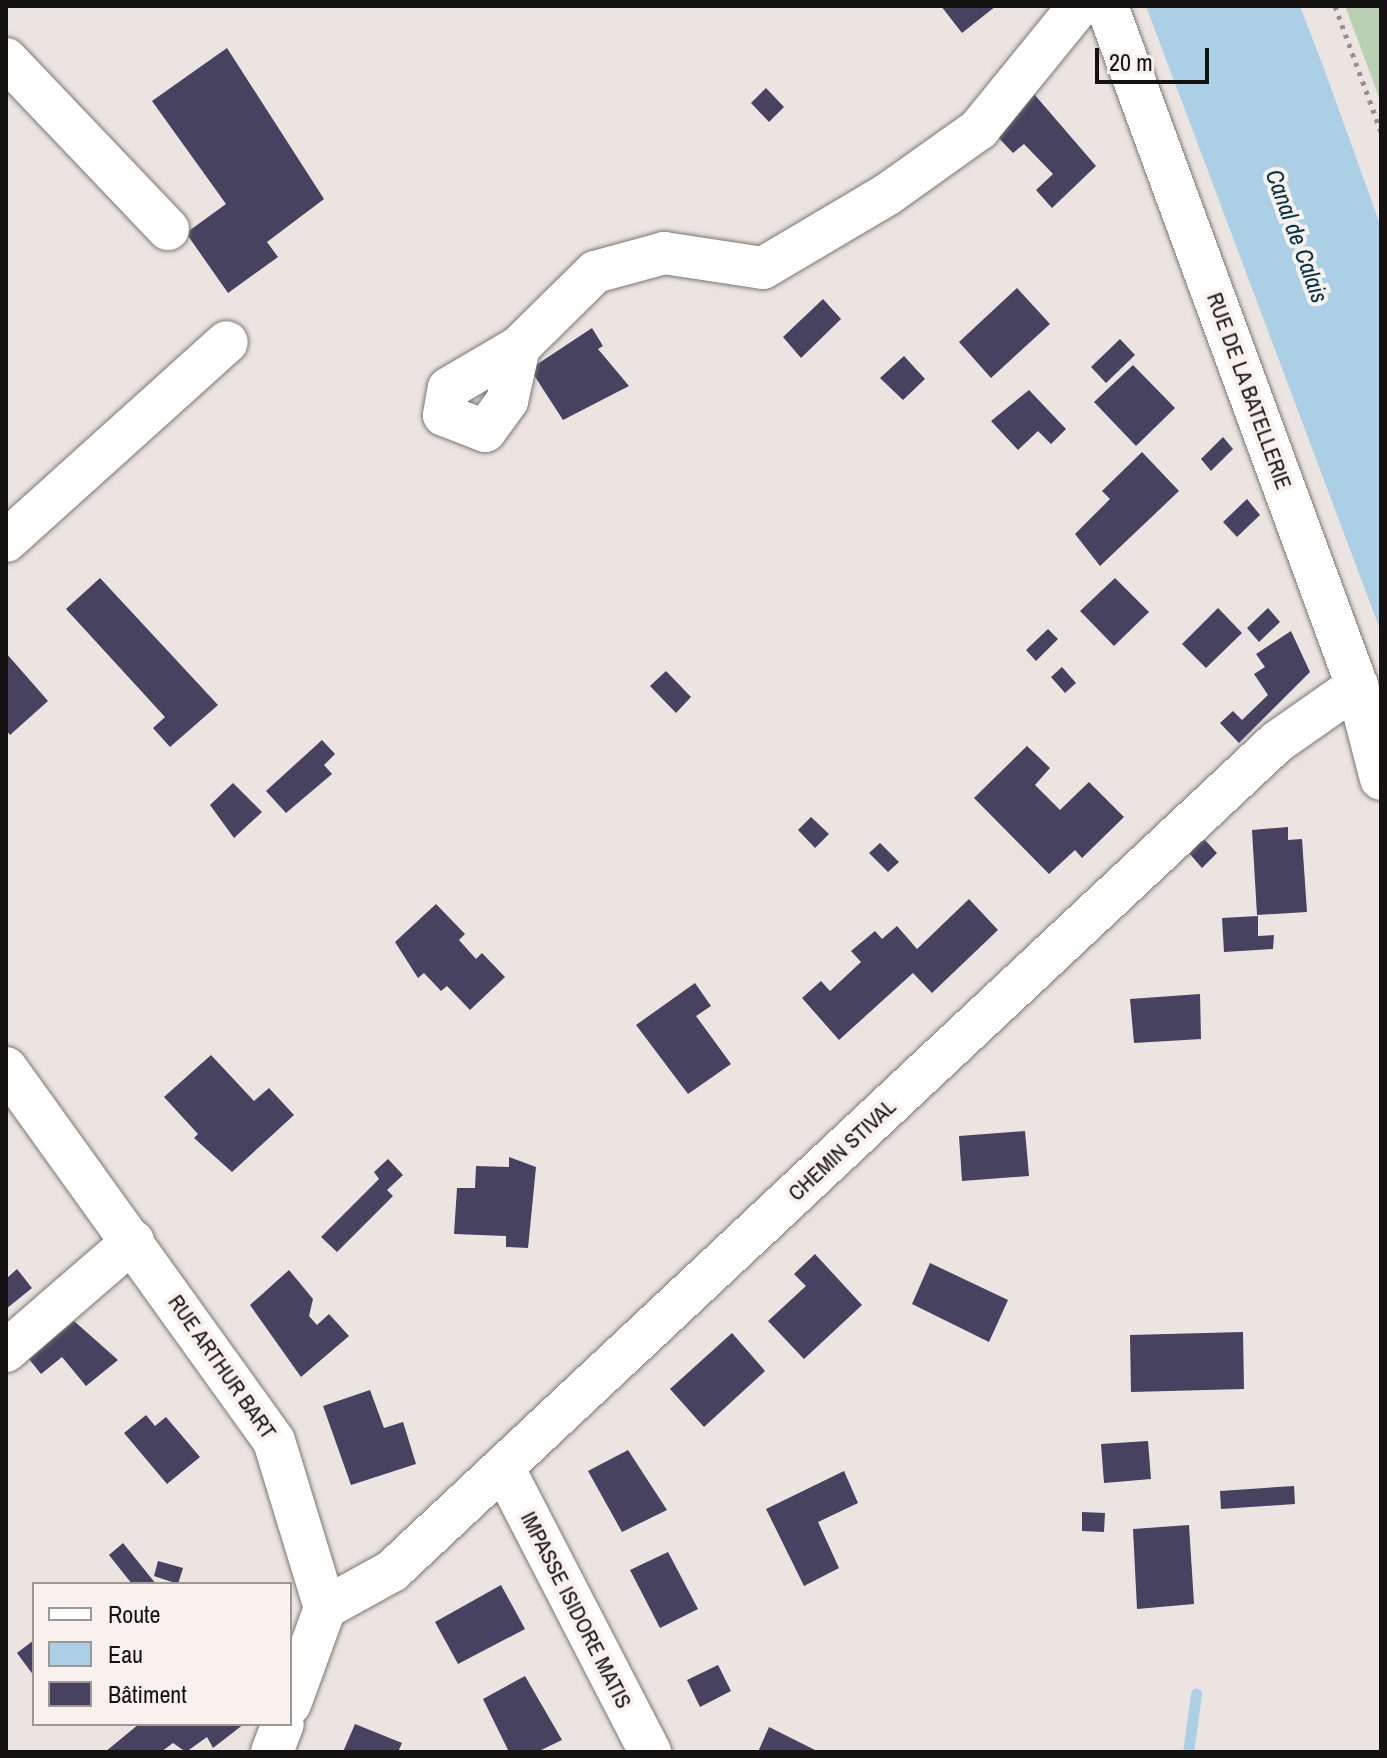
<!DOCTYPE html>
<meta charset="utf-8">
<style>
body{margin:0}
#map{position:relative;width:1387px;height:1758px;overflow:hidden;background:#ebe4e0;font-family:"Archivo Narrow",sans-serif}
div>[style]{position:absolute}
.green>*{inset:0;background:#b9d0b2}
.water>*{inset:0;background:#abcfe5}
.stream>*{height:11px;margin:-5.5px;padding:0 5.5px;transform-origin:5.5px;border-radius:5.5px;background:#abcfe5}
.building>*{inset:0;background:#464260}
.path>*{height:5px;margin-top:-2.5px;transform-origin:0;background:repeating-linear-gradient(90deg,#97928f 0 4px,transparent 0 10px)}
.roads{filter:drop-shadow(0 0 2px #7c7672) drop-shadow(0 0 2px #7c7672)}
.minor>*{height:42px;margin:-21px;padding:0 21px;transform-origin:21px;border-radius:21px;background:#fff}
span{translate:-50% -50%;white-space:nowrap;text-align:center;line-height:1.15;-webkit-text-stroke:8px #f8f1ed;paint-order:stroke}
.street-label{font-size:22px;color:#141210}
.water-label{font-size:24px;color:#003148;font-style:italic}
.frame{position:absolute;inset:0;border:8px solid #141210;pointer-events:none}
.legend{position:absolute;left:32px;top:1582px;width:260px;height:144px;box-sizing:border-box;background:#f8f1ed;border:2px solid #9d9895;margin:0;padding:10px 14px;list-style:none;font-size:24px;color:#141210}
.legend li{display:flex;align-items:center;gap:16px;height:40px}
.legend b{width:40px;border:2px solid #9d9895}
.scale{position:absolute;left:1095px;top:48px;width:114px;height:36px;box-sizing:border-box;border:4px solid #141210;border-top:0;padding-left:10px;font-size:24px;line-height:28px;white-space:nowrap;color:#141210;-webkit-text-stroke:6px #f8f1ed;paint-order:stroke}
</style>
<div id="map">
<div class="green">
<i style="clip-path:polygon(1345px 6px,1381px 6px,1381px 103px,1359px 43px)"></i>
</div>
<div class="water">
<i style="clip-path:polygon(1146px 6px,1300px 6px,1326px 74px,1381px 227px,1381px 632px)"></i>
</div>
<div class="stream">
<i style="left:1188px;top:1752px;width:59px;rotate:-82.1deg"></i>
</div>
<div class="building">
<i style="clip-path:polygon(941px 6px,996px 6px,962px 33px)"></i>
<i style="clip-path:polygon(227px 48px,324px 199px,267px 242px,278px 257px,228px 293px,186px 233px,226px 204px,152px 101px)"></i>
<i style="clip-path:polygon(766px 88px,784px 107px,769px 122px,751px 103px)"></i>
<i style="clip-path:polygon(1034px 94px,1096px 166px,1052px 208px,1036px 190px,1053px 174px,1024px 144px,1013px 153px,993px 132px)"></i>
<i style="clip-path:polygon(1017px 288px,1050px 324px,991px 378px,959px 342px)"></i>
<i style="clip-path:polygon(823px 299px,841px 319px,801px 358px,783px 337px)"></i>
<i style="clip-path:polygon(592px 328px,603px 346px,598px 349px,629px 386px,563px 420px,530px 369px)"></i>
<i style="clip-path:polygon(1120px 339px,1135px 355px,1106px 383px,1091px 367px)"></i>
<i style="clip-path:polygon(904px 356px,925px 379px,903px 400px,880px 378px)"></i>
<i style="clip-path:polygon(1133px 365px,1175px 408px,1136px 446px,1094px 402px)"></i>
<i style="clip-path:polygon(1029px 390px,1066px 429px,1051px 444px,1038px 431px,1018px 450px,991px 421px)"></i>
<i style="clip-path:polygon(1223px 437px,1233px 449px,1211px 471px,1201px 459px)"></i>
<i style="clip-path:polygon(1142px 452px,1179px 491px,1100px 566px,1075px 534px,1110px 499px,1102px 491px)"></i>
<i style="clip-path:polygon(1247px 499px,1260px 515px,1237px 537px,1223px 522px)"></i>
<i style="clip-path:polygon(100px 578px,218px 705px,170px 747px,153px 728px,165px 717px,66px 609px)"></i>
<i style="clip-path:polygon(1115px 578px,1149px 612px,1114px 646px,1080px 611px)"></i>
<i style="clip-path:polygon(1218px 608px,1242px 633px,1206px 668px,1182px 644px)"></i>
<i style="clip-path:polygon(1268px 608px,1280px 622px,1259px 642px,1247px 628px)"></i>
<i style="clip-path:polygon(1048px 629px,1058px 639px,1036px 661px,1026px 650px)"></i>
<i style="clip-path:polygon(1291px 631px,1310px 672px,1239px 743px,1220px 723px,1233px 711px,1242px 720px,1268px 695px,1254px 674px,1265px 667px,1256px 654px)"></i>
<i style="clip-path:polygon(6px 653px,48px 701px,10px 735px,6px 730px)"></i>
<i style="clip-path:polygon(1062px 667px,1076px 683px,1065px 693px,1051px 677px)"></i>
<i style="clip-path:polygon(666px 671px,691px 697px,676px 713px,650px 686px)"></i>
<i style="clip-path:polygon(322px 740px,335px 754px,324px 765px,332px 774px,286px 813px,266px 791px)"></i>
<i style="clip-path:polygon(1027px 746px,1050px 768px,1035px 785px,1060px 810px,1089px 782px,1124px 817px,1082px 858px,1075px 850px,1049px 874px,974px 798px)"></i>
<i style="clip-path:polygon(233px 783px,262px 812px,234px 838px,210px 805px)"></i>
<i style="clip-path:polygon(811px 817px,829px 834px,815px 848px,798px 830px)"></i>
<i style="clip-path:polygon(1288px 827px,1288px 840px,1302px 839px,1307px 912px,1257px 915px,1252px 830px)"></i>
<i style="clip-path:polygon(1204px 839px,1217px 853px,1202px 868px,1189px 853px)"></i>
<i style="clip-path:polygon(880px 843px,899px 862px,888px 872px,869px 853px)"></i>
<i style="clip-path:polygon(969px 899px,998px 930px,932px 993px,913px 973px,839px 1040px,802px 998px,821px 981px,830px 991px,861px 962px,851px 951px,875px 931px,882px 939px,897px 926px,917px 949px)"></i>
<i style="clip-path:polygon(436px 904px,465px 934px,459px 940px,476px 959px,482px 953px,505px 977px,470px 1010px,447px 986px,441px 991px,424px 973px,418px 978px,395px 942px)"></i>
<i style="clip-path:polygon(1258px 916px,1258px 936px,1274px 935px,1273px 949px,1224px 952px,1222px 918px)"></i>
<i style="clip-path:polygon(695px 983px,711px 1006px,696px 1016px,731px 1064px,688px 1094px,636px 1025px)"></i>
<i style="clip-path:polygon(1200px 994px,1201px 1039px,1134px 1043px,1130px 999px)"></i>
<i style="clip-path:polygon(211px 1055px,254px 1101px,269px 1088px,294px 1115px,232px 1172px,194px 1138px,198px 1134px,164px 1097px)"></i>
<i style="clip-path:polygon(1025px 1131px,1029px 1176px,962px 1181px,959px 1136px)"></i>
<i style="clip-path:polygon(509px 1157px,536px 1167px,528px 1248px,506px 1247px,506px 1236px,454px 1234px,457px 1188px,475px 1188px,476px 1166px,509px 1167px)"></i>
<i style="clip-path:polygon(388px 1159px,403px 1175px,387px 1190px,393px 1196px,337px 1252px,321px 1237px,379px 1179px,374px 1172px)"></i>
<i style="clip-path:polygon(815px 1254px,862px 1305px,804px 1359px,768px 1321px,806px 1286px,794px 1274px)"></i>
<i style="clip-path:polygon(930px 1263px,1008px 1300px,989px 1342px,912px 1304px)"></i>
<i style="clip-path:polygon(17px 1269px,32px 1288px,6px 1309px,6px 1279px)"></i>
<i style="clip-path:polygon(289px 1270px,313px 1299px,309px 1316px,317px 1325px,329px 1314px,349px 1336px,301px 1377px,250px 1305px)"></i>
<i style="clip-path:polygon(74px 1321px,118px 1360px,86px 1386px,62px 1357px,41px 1374px,29px 1359px)"></i>
<i style="clip-path:polygon(1243px 1332px,1244px 1389px,1131px 1392px,1130px 1335px)"></i>
<i style="clip-path:polygon(732px 1333px,765px 1371px,704px 1427px,670px 1389px)"></i>
<i style="clip-path:polygon(370px 1390px,384px 1428px,403px 1422px,416px 1464px,351px 1485px,323px 1406px)"></i>
<i style="clip-path:polygon(146px 1415px,155px 1426px,166px 1417px,200px 1457px,167px 1484px,124px 1433px)"></i>
<i style="clip-path:polygon(1148px 1441px,1151px 1479px,1104px 1483px,1101px 1444px)"></i>
<i style="clip-path:polygon(628px 1450px,667px 1510px,622px 1532px,588px 1471px)"></i>
<i style="clip-path:polygon(844px 1471px,858px 1503px,818px 1522px,839px 1568px,804px 1586px,766px 1509px)"></i>
<i style="clip-path:polygon(1294px 1486px,1295px 1504px,1221px 1509px,1220px 1491px)"></i>
<i style="clip-path:polygon(1082px 1512px,1105px 1513px,1104px 1532px,1082px 1531px)"></i>
<i style="clip-path:polygon(1189px 1525px,1194px 1604px,1137px 1609px,1133px 1529px)"></i>
<i style="clip-path:polygon(123px 1543px,156px 1584px,132px 1584px,109px 1555px)"></i>
<i style="clip-path:polygon(668px 1552px,698px 1609px,660px 1628px,630px 1570px)"></i>
<i style="clip-path:polygon(158px 1561px,183px 1568px,178px 1584px,154px 1576px)"></i>
<i style="clip-path:polygon(501px 1585px,525px 1629px,458px 1664px,435px 1622px)"></i>
<i style="clip-path:polygon(34px 1640px,34px 1676px,17px 1653px)"></i>
<i style="clip-path:polygon(718px 1665px,731px 1691px,700px 1707px,687px 1680px)"></i>
<i style="clip-path:polygon(525px 1676px,562px 1740px,537px 1752px,509px 1752px,483px 1699px)"></i>
<i style="clip-path:polygon(139px 1724px,244px 1724px,213px 1748px,207px 1737px,186px 1752px,173px 1743px,161px 1752px,105px 1752px)"></i>
<i style="clip-path:polygon(355px 1724px,402px 1743px,398px 1752px,343px 1752px)"></i>
<i style="clip-path:polygon(769px 1727px,819px 1752px,758px 1752px)"></i>
</div>
<div class="path">
<i style="left:1335px;top:6px;width:134px;rotate:69.9deg"></i>
</div>
<div class="roads">
<div class="minor">
<i style="left:1107px;top:6px;width:724px;rotate:69.81deg"></i>
<i style="left:1357px;top:686px;width:96px;rotate:75.5deg"></i>
<i style="left:6px;top:59px;width:235px;rotate:46.4deg"></i>
<i style="left:519px;top:347px;width:55px;rotate:102.5deg"></i>
<i style="left:507px;top:401px;width:37px;rotate:126deg"></i>
<i style="left:485px;top:431px;width:44px;rotate:-158.7deg"></i>
<i style="left:444px;top:415px;width:27px;rotate:-80deg"></i>
<i style="left:449px;top:388px;width:81px;rotate:-30.4deg"></i>
<i style="left:519px;top:347px;width:107px;rotate:-44.6deg"></i>
<i style="left:595px;top:272px;width:72px;rotate:-15.4deg"></i>
<i style="left:664px;top:253px;width:100px;rotate:8.6deg"></i>
<i style="left:763px;top:268px;width:145px;rotate:-30.6deg"></i>
<i style="left:888px;top:194px;width:112px;rotate:-35.5deg"></i>
<i style="left:979px;top:129px;width:159px;rotate:-50.9deg"></i>
<i style="left:6px;top:541px;width:297px;rotate:-42deg"></i>
<i style="left:6px;top:1068px;width:459px;rotate:54.3deg"></i>
<i style="left:274px;top:1441px;width:175px;rotate:73deg"></i>
<i style="left:325px;top:1608px;width:102px;rotate:110deg"></i>
<i style="left:6px;top:1351px;width:168px;rotate:-40.9deg"></i>
<i style="left:503px;top:1467px;width:321px;rotate:62.7deg"></i>
<i style="left:325px;top:1608px;width:77px;rotate:-28.9deg"></i>
<i style="left:392px;top:1571px;width:1213px;rotate:-43.13deg"></i>
<i style="left:1277px;top:742px;width:98px;rotate:-35deg"></i>
<i style="left:272px;top:1752px;width:30px;rotate:-69deg"></i>
</div>
</div>
<div class="street-label">
<span style="left:1249px;top:391px;rotate:70deg">RUE DE LA BATELLERIE</span>
<span style="left:842px;top:1150px;rotate:-43deg">CHEMIN STIVAL</span>
<span style="left:222px;top:1367px;rotate:55deg">RUE ARTHUR BART</span>
<span style="left:576px;top:1610px;rotate:63deg">IMPASSE ISIDORE MATIS</span>
</div>
<div class="water-label">
<span style="left:1297px;top:236px;rotate:70deg">Canal de Calais</span>
</div>
<div class="frame"></div>
<ul class="legend">
<li><b style="height:10px;background:#fff"></b>Route</li>
<li><b style="height:22px;background:#abcfe5"></b>Eau</li>
<li><b style="height:22px;background:#464260"></b>Bâtiment</li>
</ul>
<div class="scale">20 m</div>
</div>
